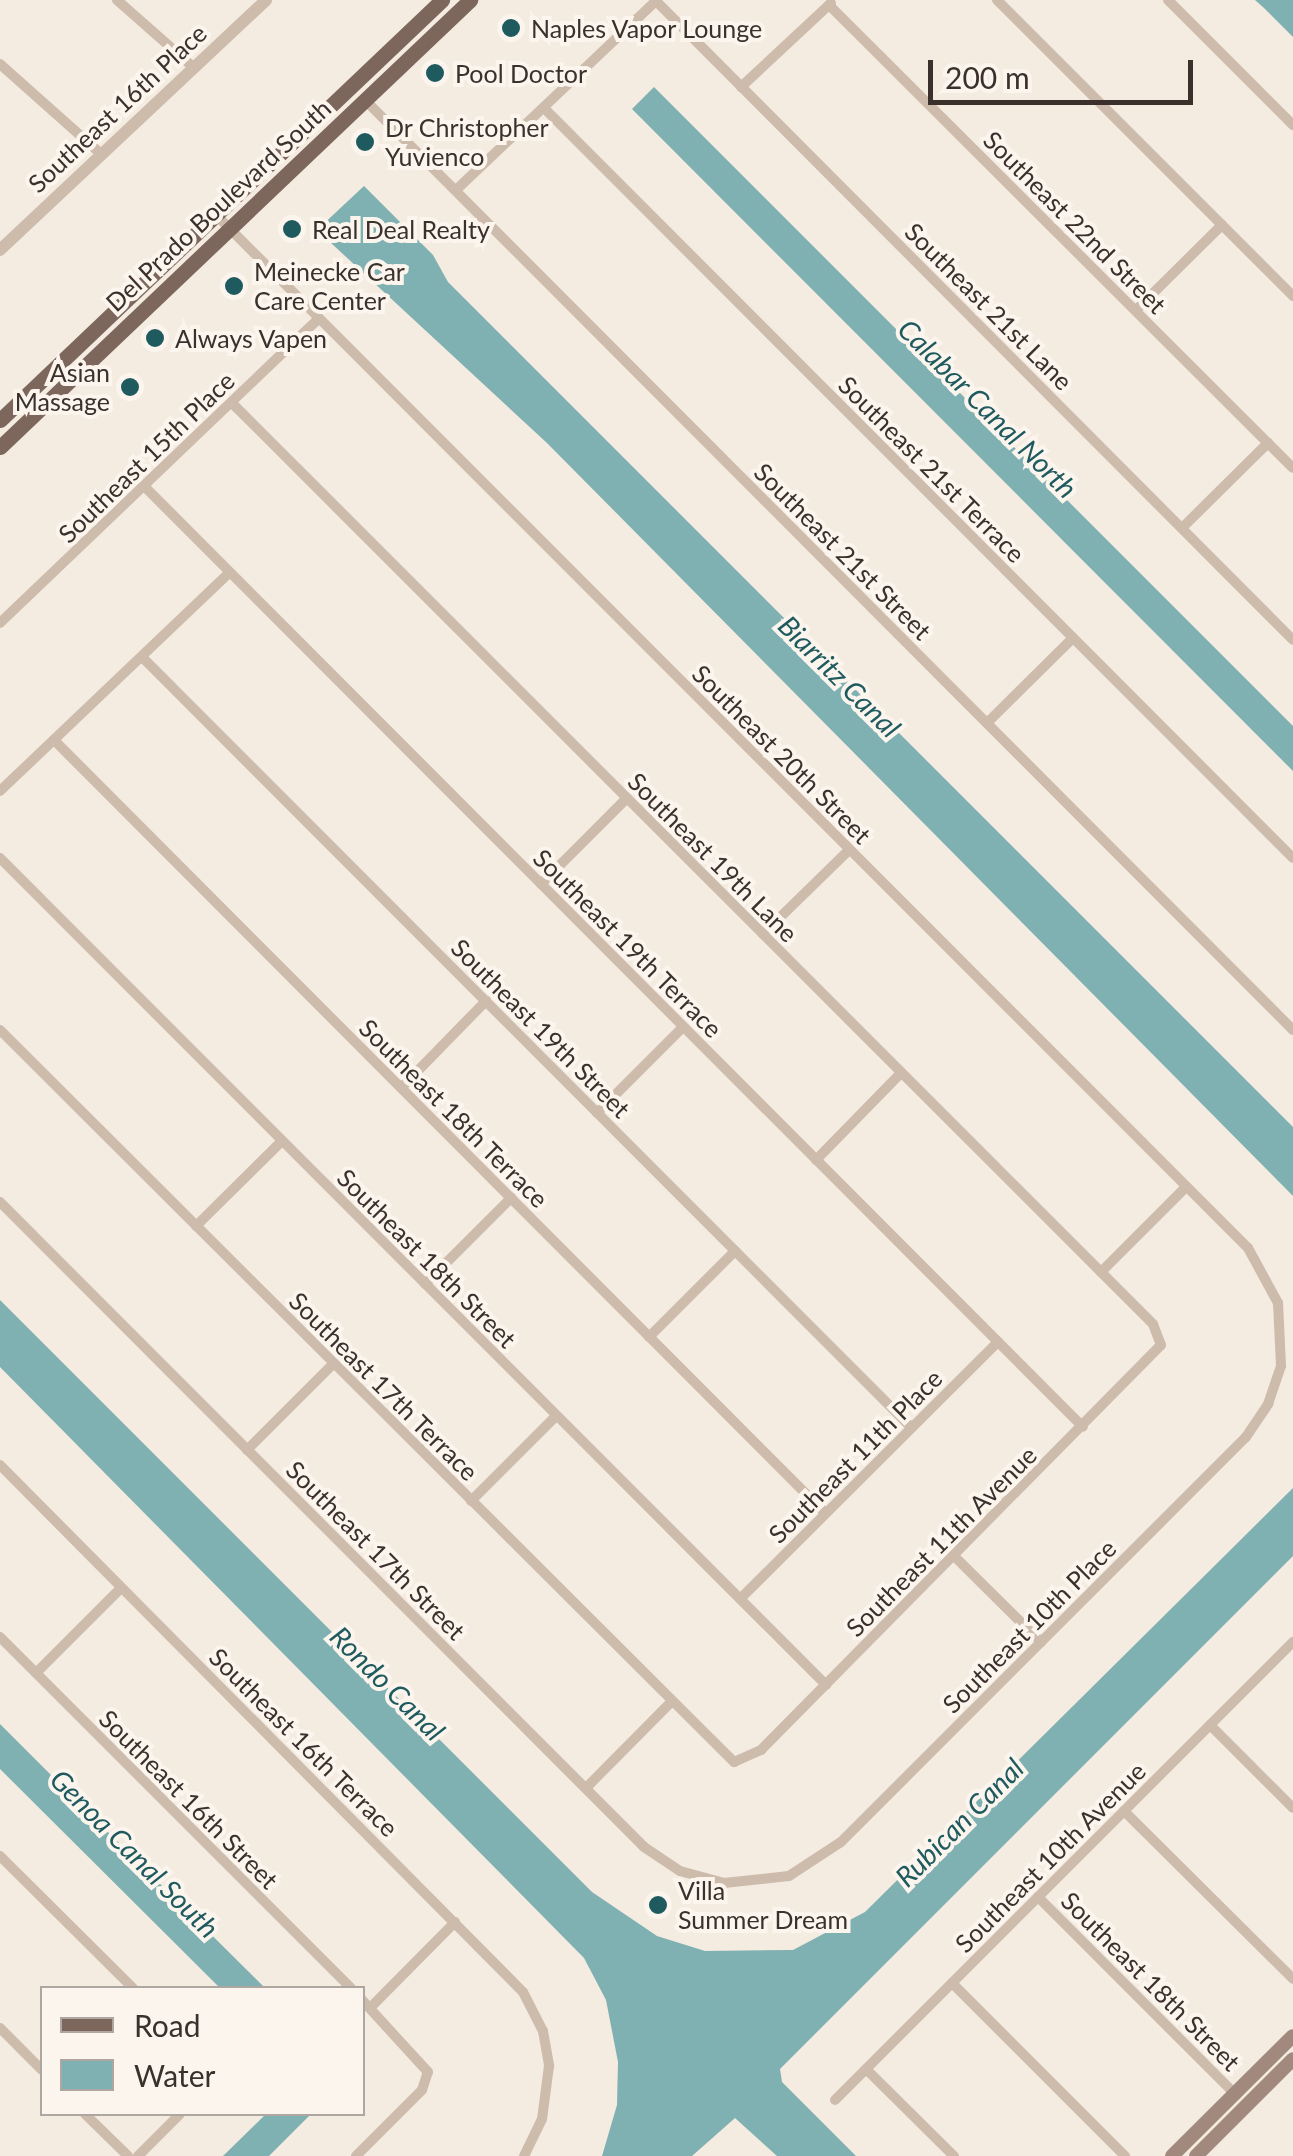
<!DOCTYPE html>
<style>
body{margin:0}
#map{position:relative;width:1293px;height:2156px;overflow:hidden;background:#f4ebe1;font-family:Lato,sans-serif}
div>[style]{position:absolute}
.water>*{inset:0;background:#7fb0b2}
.minor>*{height:10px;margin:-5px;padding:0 5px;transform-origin:5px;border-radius:5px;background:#cdbbac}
.tertiary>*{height:12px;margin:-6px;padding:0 6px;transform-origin:6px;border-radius:6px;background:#cdbbac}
.secondary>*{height:14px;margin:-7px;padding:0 7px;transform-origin:7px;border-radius:7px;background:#a18a7d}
.primary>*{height:15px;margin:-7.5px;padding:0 7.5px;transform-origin:7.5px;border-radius:7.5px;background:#7d675c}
.dots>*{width:28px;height:28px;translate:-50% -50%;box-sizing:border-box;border:5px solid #fbf5ee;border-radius:50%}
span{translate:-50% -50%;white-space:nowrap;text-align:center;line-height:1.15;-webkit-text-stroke:8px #fbf5ee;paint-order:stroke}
.poi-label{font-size:25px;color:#3b302b}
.left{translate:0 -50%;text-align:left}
.right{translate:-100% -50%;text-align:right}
.street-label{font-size:25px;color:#3b302b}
.water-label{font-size:28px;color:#1f5a5e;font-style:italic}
.legend{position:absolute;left:40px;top:1986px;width:325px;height:130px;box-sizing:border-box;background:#fbf5ee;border:2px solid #aea6a0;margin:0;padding:12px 18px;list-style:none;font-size:30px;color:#3b302b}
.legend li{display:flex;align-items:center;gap:20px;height:50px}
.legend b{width:50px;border:2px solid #aea6a0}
.scale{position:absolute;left:928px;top:60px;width:265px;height:45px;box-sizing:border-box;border:5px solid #3b302b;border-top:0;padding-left:12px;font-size:30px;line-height:35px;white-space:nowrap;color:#3b302b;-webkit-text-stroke:8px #fbf5ee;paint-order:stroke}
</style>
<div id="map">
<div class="water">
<i style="clip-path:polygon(1255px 0,1293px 0,1293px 37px,1264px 8px)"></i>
<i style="clip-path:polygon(654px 87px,1293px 726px,1293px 771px,632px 109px)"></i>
<i style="clip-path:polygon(364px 186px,433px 255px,448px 282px,1293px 1127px,1293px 1196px,547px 443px,317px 230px)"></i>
<i style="clip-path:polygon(0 1300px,592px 1892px,657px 1936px,705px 1951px,793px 1950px,865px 1912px,1293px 1488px,1293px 1556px,780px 2069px,782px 2082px,856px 2156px,777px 2156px,735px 2118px,692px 2156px,602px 2156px,617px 2105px,618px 2062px,606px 2000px,584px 1958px,0 1367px)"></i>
<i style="clip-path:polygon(0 1724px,145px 1869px,265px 1988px,220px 1988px,0 1769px)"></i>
<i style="clip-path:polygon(266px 2114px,311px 2114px,269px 2156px,223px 2156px)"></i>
</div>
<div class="minor">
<i style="left:117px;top:0;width:101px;rotate:41.4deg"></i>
<i style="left:997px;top:0;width:419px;rotate:45deg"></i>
<i style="left:1168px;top:0;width:177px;rotate:45deg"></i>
<i style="left:656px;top:1px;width:902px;rotate:45.09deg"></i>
<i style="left:829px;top:5px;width:655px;rotate:44.94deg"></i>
<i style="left:0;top:64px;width:135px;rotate:41.7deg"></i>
<i style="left:741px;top:87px;width:123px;rotate:-43deg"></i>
<i style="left:365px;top:100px;width:1314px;rotate:45.06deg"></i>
<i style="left:544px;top:108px;width:1060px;rotate:45.04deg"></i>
<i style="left:456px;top:190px;width:277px;rotate:-43.4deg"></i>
<i style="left:1136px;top:310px;width:121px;rotate:-44.7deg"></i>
<i style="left:144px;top:486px;width:1329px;rotate:45.06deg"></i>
<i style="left:1182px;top:528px;width:121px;rotate:-44.7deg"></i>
<i style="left:0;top:623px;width:440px;rotate:-43.7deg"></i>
<i style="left:142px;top:657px;width:1088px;rotate:45.04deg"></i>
<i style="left:987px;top:723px;width:121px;rotate:-44.7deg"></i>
<i style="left:54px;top:740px;width:1092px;rotate:45.07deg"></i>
<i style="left:0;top:791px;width:316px;rotate:-43.6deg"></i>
<i style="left:0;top:858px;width:1169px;rotate:45.03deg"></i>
<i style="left:541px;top:884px;width:120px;rotate:-45deg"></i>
<i style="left:763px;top:934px;width:120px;rotate:-44.3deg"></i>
<i style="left:0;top:1030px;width:1037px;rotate:44.92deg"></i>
<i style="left:734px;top:1762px;width:30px;rotate:-24deg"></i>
<i style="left:761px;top:1750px;width:569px;rotate:-45.36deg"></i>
<i style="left:1161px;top:1345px;width:22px;rotate:-111deg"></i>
<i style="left:1153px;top:1324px;width:1302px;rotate:-135deg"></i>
<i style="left:401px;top:1088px;width:122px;rotate:-45.7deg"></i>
<i style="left:597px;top:1113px;width:122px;rotate:-45deg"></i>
<i style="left:816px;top:1160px;width:122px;rotate:-45.7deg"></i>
<i style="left:0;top:1202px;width:911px;rotate:45.04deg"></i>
<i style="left:644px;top:1847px;width:43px;rotate:33.7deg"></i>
<i style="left:680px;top:1871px;width:46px;rotate:15.3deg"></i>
<i style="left:724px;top:1883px;width:65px;rotate:-6.1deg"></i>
<i style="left:789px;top:1876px;width:62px;rotate:-33.2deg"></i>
<i style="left:841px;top:1842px;width:573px;rotate:-45deg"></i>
<i style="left:1246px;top:1437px;width:40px;rotate:-56deg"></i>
<i style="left:1268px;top:1404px;width:40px;rotate:-71.1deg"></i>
<i style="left:1281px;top:1366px;width:63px;rotate:-92.7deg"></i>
<i style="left:1278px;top:1303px;width:63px;rotate:-118.6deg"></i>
<i style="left:1248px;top:1248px;width:1460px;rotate:-134.97deg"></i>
<i style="left:196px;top:1226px;width:121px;rotate:-44.7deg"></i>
<i style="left:1101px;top:1272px;width:120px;rotate:-45deg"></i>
<i style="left:425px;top:1284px;width:122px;rotate:-45deg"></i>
<i style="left:649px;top:1337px;width:122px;rotate:-45deg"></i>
<i style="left:247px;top:1450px;width:122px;rotate:-45deg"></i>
<i style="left:0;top:1465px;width:742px;rotate:45.22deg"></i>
<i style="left:523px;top:1992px;width:44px;rotate:62.9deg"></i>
<i style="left:543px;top:2031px;width:36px;rotate:80deg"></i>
<i style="left:549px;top:2066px;width:53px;rotate:97.5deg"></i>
<i style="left:542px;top:2119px;width:41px;rotate:115.9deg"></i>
<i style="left:471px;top:1501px;width:120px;rotate:-45deg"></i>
<i style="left:955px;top:1557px;width:121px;rotate:44.7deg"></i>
<i style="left:740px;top:1599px;width:364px;rotate:-44.9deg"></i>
<i style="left:0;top:1637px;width:496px;rotate:45deg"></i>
<i style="left:36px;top:1673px;width:120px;rotate:-45deg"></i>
<i style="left:1210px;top:1725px;width:117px;rotate:45deg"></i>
<i style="left:586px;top:1788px;width:121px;rotate:-45.3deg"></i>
<i style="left:1124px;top:1811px;width:238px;rotate:44.8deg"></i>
<i style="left:0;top:1856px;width:187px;rotate:44.8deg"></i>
<i style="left:1038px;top:1897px;width:279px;rotate:45deg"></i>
<i style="left:952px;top:1983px;width:245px;rotate:45deg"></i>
<i style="left:370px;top:2008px;width:121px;rotate:-45.3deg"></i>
<i style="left:0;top:2028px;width:59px;rotate:45deg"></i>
<i style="left:866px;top:2069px;width:124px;rotate:44.7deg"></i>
<i style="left:835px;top:2100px;width:648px;rotate:-45deg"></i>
<i style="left:85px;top:2114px;width:60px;rotate:44.3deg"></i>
<i style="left:138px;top:2156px;width:59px;rotate:-45deg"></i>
<i style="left:356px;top:2156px;width:93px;rotate:-45deg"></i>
<i style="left:422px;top:2090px;width:19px;rotate:-72deg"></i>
<i style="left:428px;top:2072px;width:98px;rotate:-132.5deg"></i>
</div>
<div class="tertiary">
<i style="left:0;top:250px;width:365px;rotate:-43.2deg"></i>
</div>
<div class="secondary">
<i style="left:1172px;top:2156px;width:170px;rotate:-44.8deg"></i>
<i style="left:1196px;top:2156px;width:137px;rotate:-45deg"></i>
</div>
<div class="primary">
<i style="left:0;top:420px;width:610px;rotate:-43.54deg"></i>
<i style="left:0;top:447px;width:649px;rotate:-43.56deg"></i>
</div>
<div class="dots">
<i style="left:511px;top:28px;background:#1f5a5e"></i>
<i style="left:435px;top:73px;background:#1f5a5e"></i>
<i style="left:365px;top:142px;background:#1f5a5e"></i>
<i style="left:292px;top:229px;background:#1f5a5e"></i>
<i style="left:234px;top:286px;background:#1f5a5e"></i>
<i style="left:155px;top:338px;background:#1f5a5e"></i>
<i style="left:130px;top:387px;background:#1f5a5e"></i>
<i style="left:658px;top:1905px;background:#1f5a5e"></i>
</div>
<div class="poi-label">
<span class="left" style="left:531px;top:28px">Naples Vapor Lounge</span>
<span class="left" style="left:455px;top:73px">Pool Doctor</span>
<span class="left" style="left:385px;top:142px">Dr Christopher<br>Yuvienco</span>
<span class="left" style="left:312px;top:229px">Real Deal Realty</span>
<span class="left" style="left:254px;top:286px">Meinecke Car<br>Care Center</span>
<span class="left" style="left:175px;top:338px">Always Vapen</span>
<span class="right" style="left:110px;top:387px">Asian<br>Massage</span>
<span class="left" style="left:678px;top:1905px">Villa<br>Summer Dream</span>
</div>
<div class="street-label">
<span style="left:117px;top:108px;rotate:-43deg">Southeast 16th Place</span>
<span style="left:218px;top:205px;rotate:-43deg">Del Prado Boulevard South</span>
<span style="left:1075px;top:222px;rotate:45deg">Southeast 22nd Street</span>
<span style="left:989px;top:306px;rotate:45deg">Southeast 21st Lane</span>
<span style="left:146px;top:457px;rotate:-44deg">Southeast 15th Place</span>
<span style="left:932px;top:469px;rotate:45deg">Southeast 21st Terrace</span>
<span style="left:843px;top:551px;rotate:45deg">Southeast 21st Street</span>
<span style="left:782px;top:754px;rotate:45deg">Southeast 20th Street</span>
<span style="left:713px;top:857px;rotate:45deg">Southeast 19th Lane</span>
<span style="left:628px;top:943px;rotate:45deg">Southeast 19th Terrace</span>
<span style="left:541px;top:1028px;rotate:45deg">Southeast 19th Street</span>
<span style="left:454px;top:1113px;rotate:45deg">Southeast 18th Terrace</span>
<span style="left:427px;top:1258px;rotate:45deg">Southeast 18th Street</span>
<span style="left:384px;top:1386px;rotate:45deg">Southeast 17th Terrace</span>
<span style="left:855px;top:1456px;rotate:-45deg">Southeast 11th Place</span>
<span style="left:941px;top:1541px;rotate:-45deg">Southeast 11th Avenue</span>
<span style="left:376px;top:1550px;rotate:45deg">Southeast 17th Street</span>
<span style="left:1029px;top:1626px;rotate:-45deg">Southeast 10th Place</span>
<span style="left:304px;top:1742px;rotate:45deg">Southeast 16th Terrace</span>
<span style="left:189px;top:1799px;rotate:45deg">Southeast 16th Street</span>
<span style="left:1050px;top:1857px;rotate:-45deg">Southeast 10th Avenue</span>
<span style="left:1151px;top:1981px;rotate:45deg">Southeast 18th Street</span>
</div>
<div class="water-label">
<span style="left:988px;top:408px;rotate:45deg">Calabar Canal North</span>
<span style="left:840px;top:676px;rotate:45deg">Biarritz Canal</span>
<span style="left:388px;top:1683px;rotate:45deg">Rondo Canal</span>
<span style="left:959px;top:1822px;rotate:-45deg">Rubican Canal</span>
<span style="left:135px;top:1853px;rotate:45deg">Genoa Canal South</span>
</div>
<ul class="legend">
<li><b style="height:12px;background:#7d675c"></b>Road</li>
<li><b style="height:28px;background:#7fb0b2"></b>Water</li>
</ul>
<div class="scale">200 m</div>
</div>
